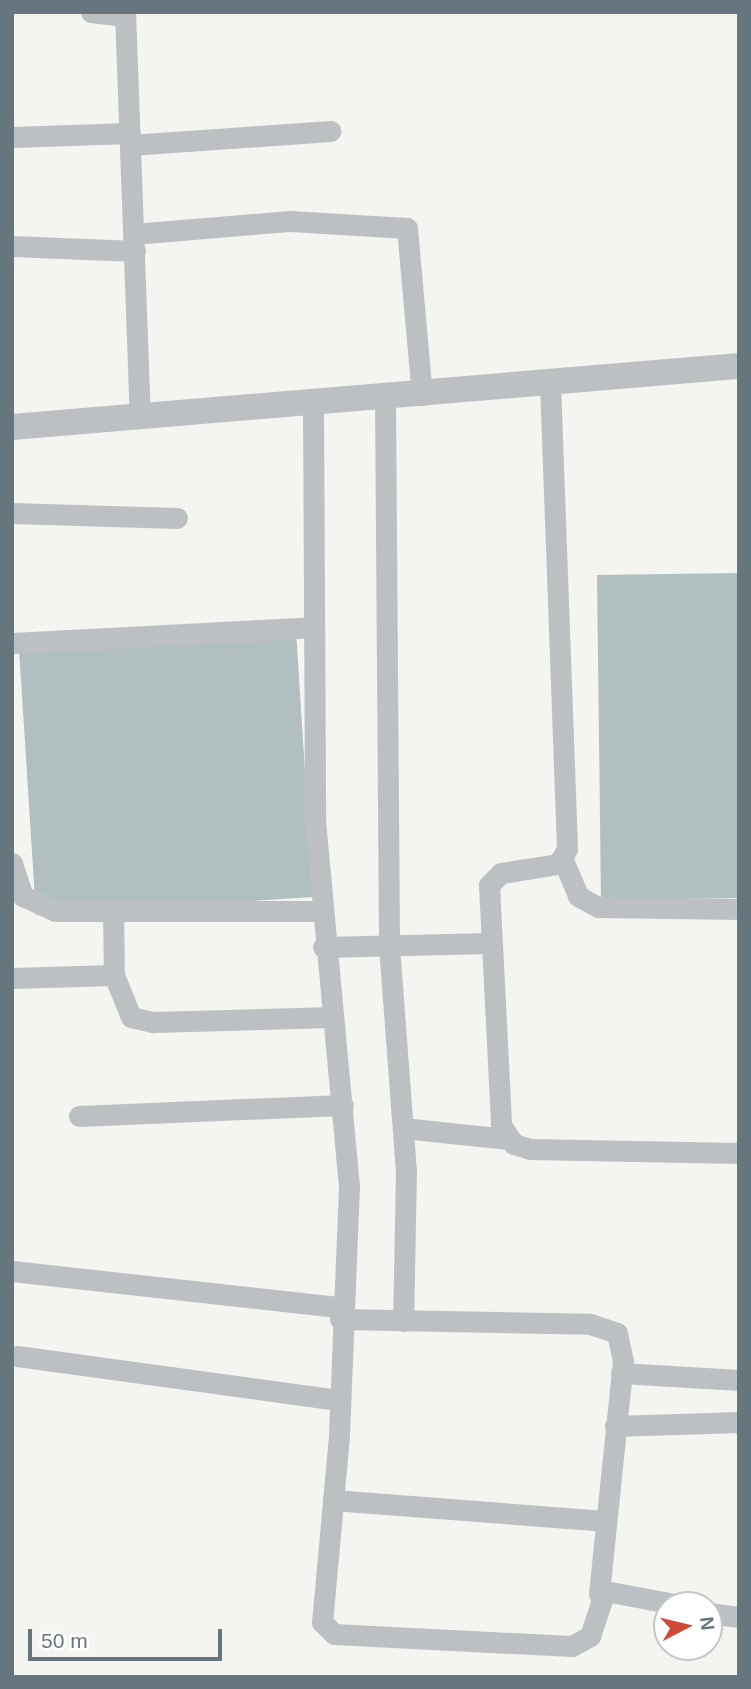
<!DOCTYPE html>
<style>
body{margin:0}
#map{position:relative;width:751px;height:1689px;overflow:hidden;background:#f4f4f1;font-family:Helvetica,sans-serif}
div>[style]{position:absolute}
.water>*{inset:0;background:#b2bfc1}
.minor>*{height:21px;margin:-10.5px;padding:0 10.5px;transform-origin:10.5px;border-radius:10.5px;background:#bcc0c2}
.tertiary>*{height:26px;margin:-13px;padding:0 13px;transform-origin:13px;border-radius:13px;background:#bcc0c2}
span{translate:-50% -50%;white-space:nowrap;text-align:center;line-height:1.15;-webkit-text-stroke:7px #fff;paint-order:stroke}
.frame{position:absolute;inset:0;border:14px solid #67767e;pointer-events:none}
.north{position:absolute;left:653px;top:1591px;width:70px;height:70px;box-sizing:border-box;background:#fff;border:2px solid #c2c8cb;border-radius:50%;rotate:83deg;font-size:19px;font-weight:700;line-height:28px;text-align:center;color:#67767e}
.north::after{content:'';display:block;margin:auto;width:24px;height:32px;background:#ce4a37;clip-path:polygon(50% 0,100% 100%,50% 72%,0 100%)}
.scale{position:absolute;left:28px;top:1629px;width:194px;height:32px;box-sizing:border-box;border:4px solid #67767e;border-top:0;padding-left:9px;font-size:21px;line-height:24px;white-space:nowrap;color:#67767e;-webkit-text-stroke:5px #fff;paint-order:stroke}
</style>
<div id="map">
<div class="water">
<i style="clip-path:polygon(739px 573px,739px 898px,601px 900px,597px 575px)"></i>
<i style="clip-path:polygon(296px 631px,313px 897px,36px 915px,19px 649px)"></i>
</div>
<div class="minor">
<i style="left:91px;top:12px;width:34px;rotate:7deg"></i>
<i style="left:125px;top:12px;width:406px;rotate:87.9deg"></i>
<i style="left:12px;top:137px;width:118px;rotate:-1.9deg"></i>
<i style="left:130px;top:145px;width:201px;rotate:-4deg"></i>
<i style="left:134px;top:234px;width:157px;rotate:-4.8deg"></i>
<i style="left:290px;top:221px;width:117px;rotate:3.4deg"></i>
<i style="left:407px;top:228px;width:168px;rotate:84.9deg"></i>
<i style="left:12px;top:246px;width:123px;rotate:2.3deg"></i>
<i style="left:550px;top:384px;width:465px;rotate:87.9deg"></i>
<i style="left:567px;top:849px;width:17px;rotate:121deg"></i>
<i style="left:558px;top:864px;width:58px;rotate:171deg"></i>
<i style="left:501px;top:873px;width:17px;rotate:135deg"></i>
<i style="left:489px;top:885px;width:240px;rotate:87.1deg"></i>
<i style="left:501px;top:1125px;width:23px;rotate:56deg"></i>
<i style="left:514px;top:1144px;width:17px;rotate:17deg"></i>
<i style="left:530px;top:1149px;width:209px;rotate:1.1deg"></i>
<i style="left:385px;top:398px;width:548px;rotate:89.58deg"></i>
<i style="left:389px;top:946px;width:225px;rotate:85.7deg"></i>
<i style="left:406px;top:1170px;width:151px;rotate:91.1deg"></i>
<i style="left:313px;top:405px;width:415px;rotate:89.7deg"></i>
<i style="left:315px;top:820px;width:368px;rotate:84.7deg"></i>
<i style="left:349px;top:1186px;width:250px;rotate:92.3deg"></i>
<i style="left:339px;top:1436px;width:187px;rotate:95.2deg"></i>
<i style="left:322px;top:1622px;width:17px;rotate:45deg"></i>
<i style="left:334px;top:1634px;width:238px;rotate:2.9deg"></i>
<i style="left:572px;top:1646px;width:21px;rotate:-29deg"></i>
<i style="left:590px;top:1636px;width:47px;rotate:-71.6deg"></i>
<i style="left:605px;top:1591px;width:76px;rotate:10.6deg"></i>
<i style="left:12px;top:513px;width:165px;rotate:1.7deg"></i>
<i style="left:12px;top:643px;width:301px;rotate:-3deg"></i>
<i style="left:563px;top:860px;width:39px;rotate:67deg"></i>
<i style="left:578px;top:896px;width:23px;rotate:29deg"></i>
<i style="left:598px;top:907px;width:141px;rotate:0.8deg"></i>
<i style="left:12px;top:863px;width:35px;rotate:72deg"></i>
<i style="left:23px;top:896px;width:35px;rotate:25deg"></i>
<i style="left:55px;top:911px;width:265px"></i>
<i style="left:113px;top:913px;width:62px;rotate:89.1deg"></i>
<i style="left:114px;top:975px;width:45px;rotate:68deg"></i>
<i style="left:131px;top:1017px;width:23px;rotate:13deg"></i>
<i style="left:153px;top:1022px;width:179px;rotate:-1.6deg"></i>
<i style="left:323px;top:947px;width:166px;rotate:-1.4deg"></i>
<i style="left:12px;top:978px;width:102px;rotate:-1.7deg"></i>
<i style="left:79px;top:1116px;width:264px;rotate:-2.4deg"></i>
<i style="left:403px;top:1128px;width:106px;rotate:6deg"></i>
<i style="left:12px;top:1271px;width:330px;rotate:6.3deg"></i>
<i style="left:340px;top:1319px;width:250px;rotate:1.1deg"></i>
<i style="left:590px;top:1324px;width:28px;rotate:18deg"></i>
<i style="left:617px;top:1333px;width:29px;rotate:78deg"></i>
<i style="left:623px;top:1361px;width:234px;rotate:95.9deg"></i>
<i style="left:17px;top:1356px;width:326px;rotate:7.8deg"></i>
<i style="left:621px;top:1373px;width:118px;rotate:3.4deg"></i>
<i style="left:615px;top:1426px;width:124px;rotate:-1.8deg"></i>
<i style="left:333px;top:1500px;width:272px;rotate:4.4deg"></i>
<i style="left:709px;top:1613px;width:30px;rotate:8deg"></i>
</div>
<div class="tertiary">
<i style="left:12px;top:427px;width:730px;rotate:-4.8deg"></i>
</div>
<div class="frame"></div>
<div class="north">N</div>
<div class="scale">50 m</div>
</div>
